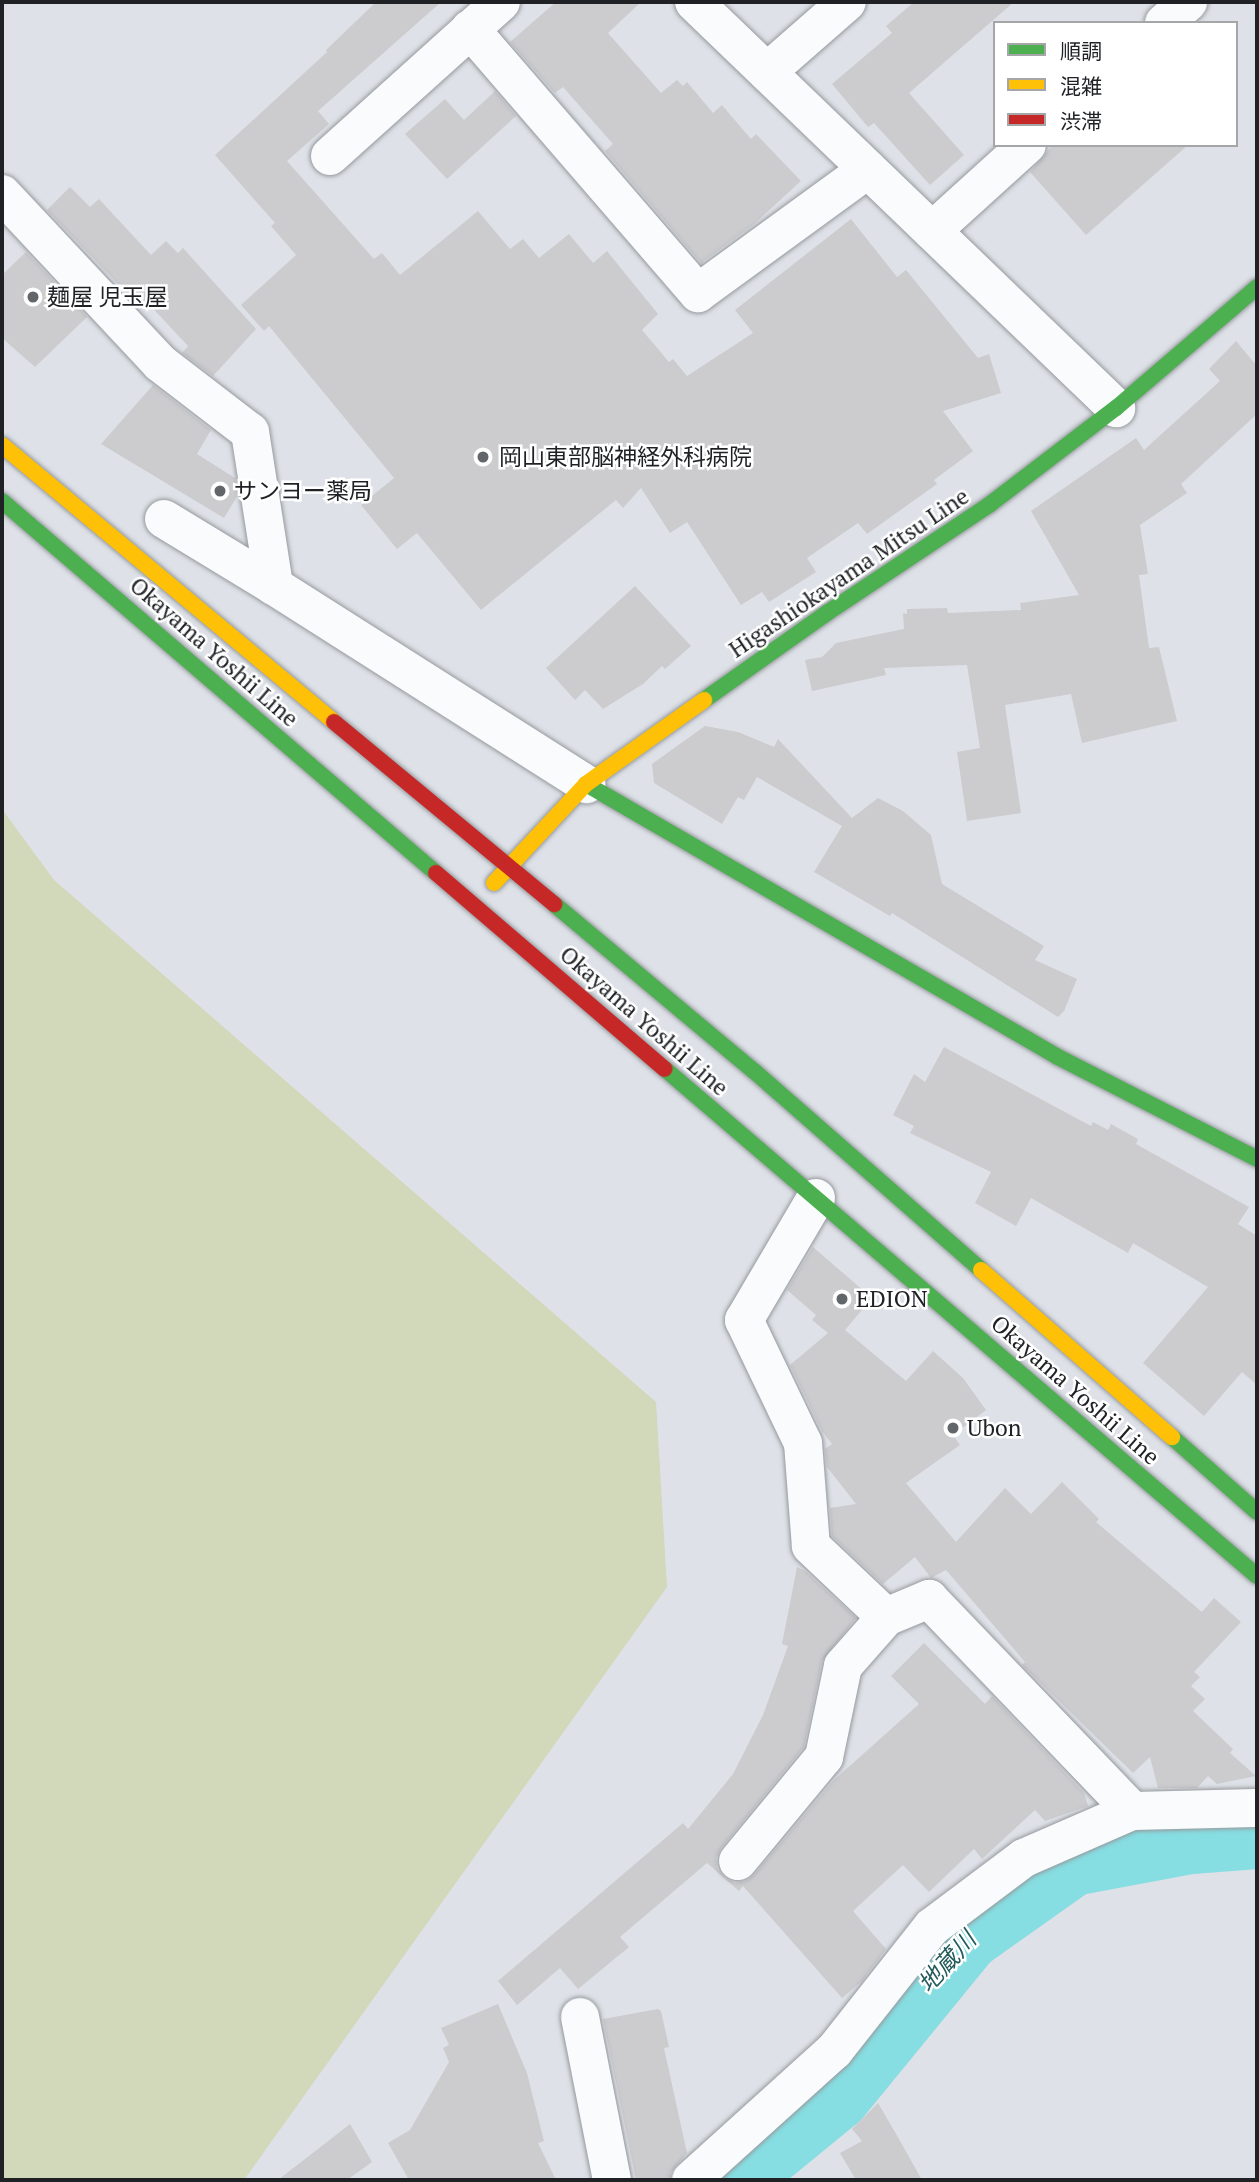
<!DOCTYPE html>
<meta charset="utf-8">
<style>
body{margin:0}
#map{position:relative;width:1259px;height:2182px;overflow:hidden;background:#dee2e8;font-family:"PT Serif","Noto Sans JP",serif}
div>[style]{position:absolute}
.green>*{inset:0;background:#d2d8ba}
.river>*{height:72px;margin:-36px;padding:0 36px;transform-origin:36px;border-radius:36px;background:#86dee2}
.building>*{inset:0;background:#cccbce}
.roads{filter:drop-shadow(0 0 2px #96999d) drop-shadow(0 0 2px #96999d)}
.street>*{height:38px;margin:-19px;padding:0 19px;transform-origin:19px;border-radius:19px;background:#fafbfc}
.fast>*{height:16px;margin:-8px;padding:0 8px;transform-origin:8px;border-radius:8px;background:#4caf50}
.slow>*{height:16px;margin:-8px;padding:0 8px;transform-origin:8px;border-radius:8px;background:#ffc107}
.jam>*{height:16px;margin:-8px;padding:0 8px;transform-origin:8px;border-radius:8px;background:#c62828}
.dots>*{width:19px;height:19px;translate:-50% -50%;box-sizing:border-box;border:4px solid #fff;border-radius:50%}
span{translate:-50% -50%;white-space:nowrap;text-align:center;line-height:1.15;-webkit-text-stroke:5px #fff;paint-order:stroke}
.poi-label{font-size:23px;color:#1f2125}
.left{translate:0 -50%;text-align:left}
.street-label{font-size:23px;color:#1f2125}
.water-label{font-size:24px;color:#255b5c;font-style:italic}
.frame{position:absolute;inset:0;border:4px solid #1f2125;pointer-events:none}
.legend{position:absolute;left:993px;top:21px;width:245px;height:126px;box-sizing:border-box;background:#fff;border:2px solid #a5a6a8;margin:0;padding:9px 12px;list-style:none;font-size:21px;color:#1f2125}
.legend li{display:flex;align-items:center;gap:14px;height:35px}
.legend b{width:35px;border:2px solid #a5a6a8}
</style>
<div id="map">
<div class="green">
<i style="clip-path:polygon(2px 809px,54px 880px,656px 1402px,667px 1587px,244px 2180px,2px 2180px)"></i>
</div>
<div class="river">
<i style="left:731px;top:2180px;width:134px;rotate:-39.3deg"></i>
<i style="left:835px;top:2095px;width:207px;rotate:-50.7deg"></i>
<i style="left:966px;top:1935px;width:130px;rotate:-35.3deg"></i>
<i style="left:1072px;top:1860px;width:121px;rotate:-10.5deg"></i>
<i style="left:1191px;top:1838px;width:66px;rotate:-4.3deg"></i>
</div>
<div class="building">
<i style="clip-path:polygon(376px 2px,441px 2px,318px 111px,329px 124px,287px 161px,374px 259px,382px 253px,400px 275px,478px 211px,510px 249px,523px 239px,539px 258px,569px 234px,593px 263px,607px 251px,658px 314px,642px 330px,669px 362px,673px 359px,687px 376px,753px 333px,735px 310px,851px 219px,897px 277px,906px 270px,978px 358px,989px 354px,1001px 393px,943px 411px,973px 451px,934px 480px,937px 484px,867px 534px,858px 523px,807px 558px,816px 572px,769px 602px,762px 592px,741px 605px,687px 522px,670px 533px,641px 488px,623px 508px,616px 500px,481px 610px,417px 533px,397px 549px,361px 505px,394px 478px,269px 326px,264px 331px,241px 305px,296px 255px,271px 226px,275px 223px,215px 155px,327px 52px,326px 50px)"></i>
<i style="clip-path:polygon(556px 2px,641px 2px,608px 33px,661px 93px,677px 80px,683px 86px,687px 82px,713px 113px,722px 105px,751px 139px,756px 134px,801px 181px,753px 225px,701px 263px,605px 151px,613px 144px,563px 87px,555px 93px,510px 42px)"></i>
<i style="clip-path:polygon(914px 2px,1014px 2px,909px 93px,964px 155px,930px 185px,874px 123px,868px 127px,832px 84px,892px 33px,886px 26px)"></i>
<i style="clip-path:polygon(495px 91px,516px 116px,447px 179px,405px 134px,445px 99px,464px 120px)"></i>
<i style="clip-path:polygon(1053px 145px,1188px 145px,1086px 235px,1030px 172px)"></i>
<i style="clip-path:polygon(70px 187px,90px 207px,99px 199px,151px 255px,166px 241px,178px 253px,183px 248px,256px 329px,213px 376px,182px 353px,188px 346px,147px 302px,141px 308px,47px 210px)"></i>
<i style="clip-path:polygon(26px 252px,87px 317px,35px 367px,2px 338px,2px 275px)"></i>
<i style="clip-path:polygon(1236px 341px,1257px 366px,1257px 414px,1181px 484px,1187px 493px,1140px 525px,1148px 574px,1139px 575px,1149px 648px,1159px 647px,1177px 721px,1082px 743px,1071px 694px,1005px 705px,1021px 813px,967px 821px,957px 752px,980px 748px,967px 665px,884px 668px,886px 675px,812px 691px,805px 660px,822px 657px,836px 643px,904px 629px,903px 613px,907px 614px,907px 609px,947px 608px,948px 613px,1021px 610px,1020px 603px,1079px 595px,1031px 511px,1136px 438px,1144px 450px,1220px 381px,1209px 369px)"></i>
<i style="clip-path:polygon(153px 385px,211px 430px,197px 454px,235px 478px,238px 495px,224px 518px,101px 444px)"></i>
<i style="clip-path:polygon(635px 586px,691px 646px,665px 669px,662px 666px,643px 684px,603px 709px,585px 690px,575px 700px,546px 668px)"></i>
<i style="clip-path:polygon(705px 726px,738px 732px,774px 747px,778px 739px,852px 818px,878px 798px,903px 811px,931px 835px,942px 884px,1044px 946px,1035px 960px,1077px 979px,1064px 1011px,1058px 1017px,892px 913px,890px 916px,814px 872px,842px 826px,757px 777px,744px 800px,738px 797px,722px 824px,654px 783px,652px 764px)"></i>
<i style="clip-path:polygon(944px 1047px,1091px 1126px,1093px 1122px,1108px 1130px,1111px 1124px,1138px 1139px,1136px 1144px,1249px 1207px,1238px 1224px,1257px 1236px,1257px 1385px,1242px 1372px,1204px 1416px,1143px 1363px,1208px 1287px,1133px 1243px,1128px 1253px,1031px 1198px,1016px 1226px,975px 1203px,991px 1172px,910px 1133px,914px 1126px,893px 1115px,914px 1074px,925px 1082px)"></i>
<i style="clip-path:polygon(813px 1247px,872px 1298px,845px 1330px,906px 1381px,933px 1351px,963px 1378px,986px 1410px,953px 1435px,960px 1445px,906px 1483px,956px 1542px,1005px 1488px,1031px 1514px,1062px 1482px,1099px 1519px,1096px 1522px,1202px 1612px,1214px 1598px,1241px 1622px,1194px 1672px,1200px 1677px,1191px 1686px,1205px 1699px,1193px 1711px,1233px 1749px,1230px 1753px,1256px 1776px,1217px 1784px,1208px 1776px,1197px 1788px,1158px 1788px,1150px 1757px,1133px 1773px,1022px 1665px,1025px 1662px,946px 1570px,931px 1578px,915px 1557px,883px 1584px,832px 1536px,830px 1508px,856px 1504px,827px 1467px,825px 1449px,832px 1444px,822px 1431px,790px 1365px,828px 1333px,812px 1320px,816px 1315px,787px 1290px)"></i>
<i style="clip-path:polygon(797px 1567px,805px 1571px,856px 1618px,822px 1661px,804px 1747px,721px 1848px,716px 1858px,717px 1868px,725px 1878px,735px 1883px,746px 1881px,754px 1875px,834px 1780px,919px 1704px,891px 1676px,924px 1643px,985px 1704px,992px 1696px,1084px 1793px,1088px 1806px,1045px 1821px,1035px 1810px,982px 1859px,974px 1849px,929px 1892px,903px 1865px,853px 1911px,886px 1949px,862px 1981px,842px 1998px,743px 1886px,739px 1891px,707px 1863px,620px 1937px,629px 1947px,578px 1989px,560px 1968px,517px 2005px,498px 1981px,683px 1823px,688px 1829px,733px 1774px,763px 1715px,788px 1646px,782px 1644px)"></i>
<i style="clip-path:polygon(498px 2004px,527px 2073px,544px 2141px,538px 2143px,556px 2180px,409px 2180px,388px 2143px,410px 2130px,449px 2062px,443px 2048px,449px 2045px,441px 2028px)"></i>
<i style="clip-path:polygon(658px 2009px,661px 2011px,669px 2047px,664px 2048px,687px 2153px,670px 2173px,670px 2180px,636px 2180px,603px 2019px)"></i>
<i style="clip-path:polygon(878px 2103px,895px 2132px,922px 2180px,856px 2180px,840px 2153px,862px 2141px,852px 2129px)"></i>
<i style="clip-path:polygon(350px 2124px,372px 2162px,347px 2180px,278px 2180px)"></i>
</div>
<div class="roads">
<div class="street">
<i style="left:694px;top:2px;width:586px;rotate:43.89deg"></i>
<i style="left:1164px;top:23px;width:32px;rotate:-41deg"></i>
<i style="left:470px;top:29px;width:349px;rotate:49.2deg"></i>
<i style="left:698px;top:293px;width:210px;rotate:-36.1deg"></i>
<i style="left:767px;top:72px;width:106px;rotate:-41.2deg"></i>
<i style="left:330px;top:156px;width:230px;rotate:-42deg"></i>
<i style="left:2px;top:194px;width:231px;rotate:46.9deg"></i>
<i style="left:160px;top:363px;width:113px;rotate:37.5deg"></i>
<i style="left:250px;top:432px;width:156px;rotate:81.1deg"></i>
<i style="left:274px;top:586px;width:370px;rotate:32.4deg"></i>
<i style="left:932px;top:231px;width:128px;rotate:-42.2deg"></i>
<i style="left:164px;top:519px;width:129px;rotate:31.3deg"></i>
<i style="left:816px;top:1198px;width:142px;rotate:120.5deg"></i>
<i style="left:744px;top:1320px;width:136px;rotate:64.4deg"></i>
<i style="left:803px;top:1443px;width:103px;rotate:85.6deg"></i>
<i style="left:811px;top:1546px;width:103px;rotate:43.4deg"></i>
<i style="left:738px;top:1861px;width:135px;rotate:-50.4deg"></i>
<i style="left:824px;top:1757px;width:93px;rotate:-78.2deg"></i>
<i style="left:843px;top:1666px;width:65px;rotate:-48.7deg"></i>
<i style="left:886px;top:1617px;width:47px;rotate:-22.7deg"></i>
<i style="left:929px;top:1599px;width:294px;rotate:46.2deg"></i>
<i style="left:580px;top:2017px;width:166px;rotate:78.9deg"></i>
<i style="left:691px;top:2180px;width:193px;rotate:-42.1deg"></i>
<i style="left:834px;top:2051px;width:158px;rotate:-51.7deg"></i>
<i style="left:932px;top:1927px;width:115px;rotate:-36.9deg"></i>
<i style="left:1024px;top:1858px;width:118px;rotate:-23.5deg"></i>
<i style="left:1132px;top:1811px;width:125px;rotate:-1.4deg"></i>
</div>
<div class="fast">
<i style="left:2px;top:501px;width:572px;rotate:40.6deg"></i>
<i style="left:704px;top:700px;width:151px;rotate:-35.3deg"></i>
<i style="left:827px;top:613px;width:195px;rotate:-33.7deg"></i>
<i style="left:989px;top:505px;width:160px;rotate:-37.4deg"></i>
<i style="left:1116px;top:408px;width:186px;rotate:-40.6deg"></i>
<i style="left:586px;top:784px;width:545px;rotate:30.04deg"></i>
<i style="left:1058px;top:1057px;width:224px;rotate:27.1deg"></i>
<i style="left:554px;top:904px;width:261px;rotate:39.9deg"></i>
<i style="left:754px;top:1071px;width:302px;rotate:41.2deg"></i>
<i style="left:665px;top:1069px;width:779px;rotate:40.58deg"></i>
<i style="left:1172px;top:1437px;width:113px;rotate:41.4deg"></i>
</div>
<div class="slow">
<i style="left:2px;top:445px;width:432px;rotate:39.8deg"></i>
<i style="left:494px;top:883px;width:135px;rotate:-47.1deg"></i>
<i style="left:586px;top:784px;width:145px;rotate:-35.4deg"></i>
<i style="left:981px;top:1270px;width:254px;rotate:41.2deg"></i>
</div>
<div class="jam">
<i style="left:334px;top:722px;width:286px;rotate:39.6deg"></i>
<i style="left:436px;top:873px;width:301px;rotate:40.6deg"></i>
</div>
</div>
<div class="dots">
<i style="left:33px;top:297px;background:#626569"></i>
<i style="left:483px;top:457px;background:#626569"></i>
<i style="left:220px;top:491px;background:#626569"></i>
<i style="left:842px;top:1299px;background:#626569"></i>
<i style="left:953px;top:1428px;background:#626569"></i>
</div>
<div class="poi-label">
<span class="left" style="left:47px;top:297px">麺屋 児玉屋</span>
<span class="left" style="left:499px;top:457px">岡山東部脳神経外科病院</span>
<span class="left" style="left:234px;top:491px">サンヨー薬局</span>
<span class="left" style="left:856px;top:1299px">EDION</span>
<span class="left" style="left:967px;top:1428px">Ubon</span>
</div>
<div class="street-label">
<span style="left:849px;top:573px;rotate:-34deg">Higashiokayama Mitsu Line</span>
<span style="left:214px;top:652px;rotate:41deg">Okayama Yoshii Line</span>
<span style="left:644px;top:1021px;rotate:41deg">Okayama Yoshii Line</span>
<span style="left:1075px;top:1390px;rotate:41deg">Okayama Yoshii Line</span>
</div>
<div class="water-label">
<span style="left:947px;top:1962px;rotate:-48deg">地蔵川</span>
</div>
<div class="frame"></div>
<ul class="legend">
<li><b style="height:9px;background:#4caf50"></b>順調</li>
<li><b style="height:9px;background:#ffc107"></b>混雑</li>
<li><b style="height:9px;background:#c62828"></b>渋滞</li>
</ul>
</div>
